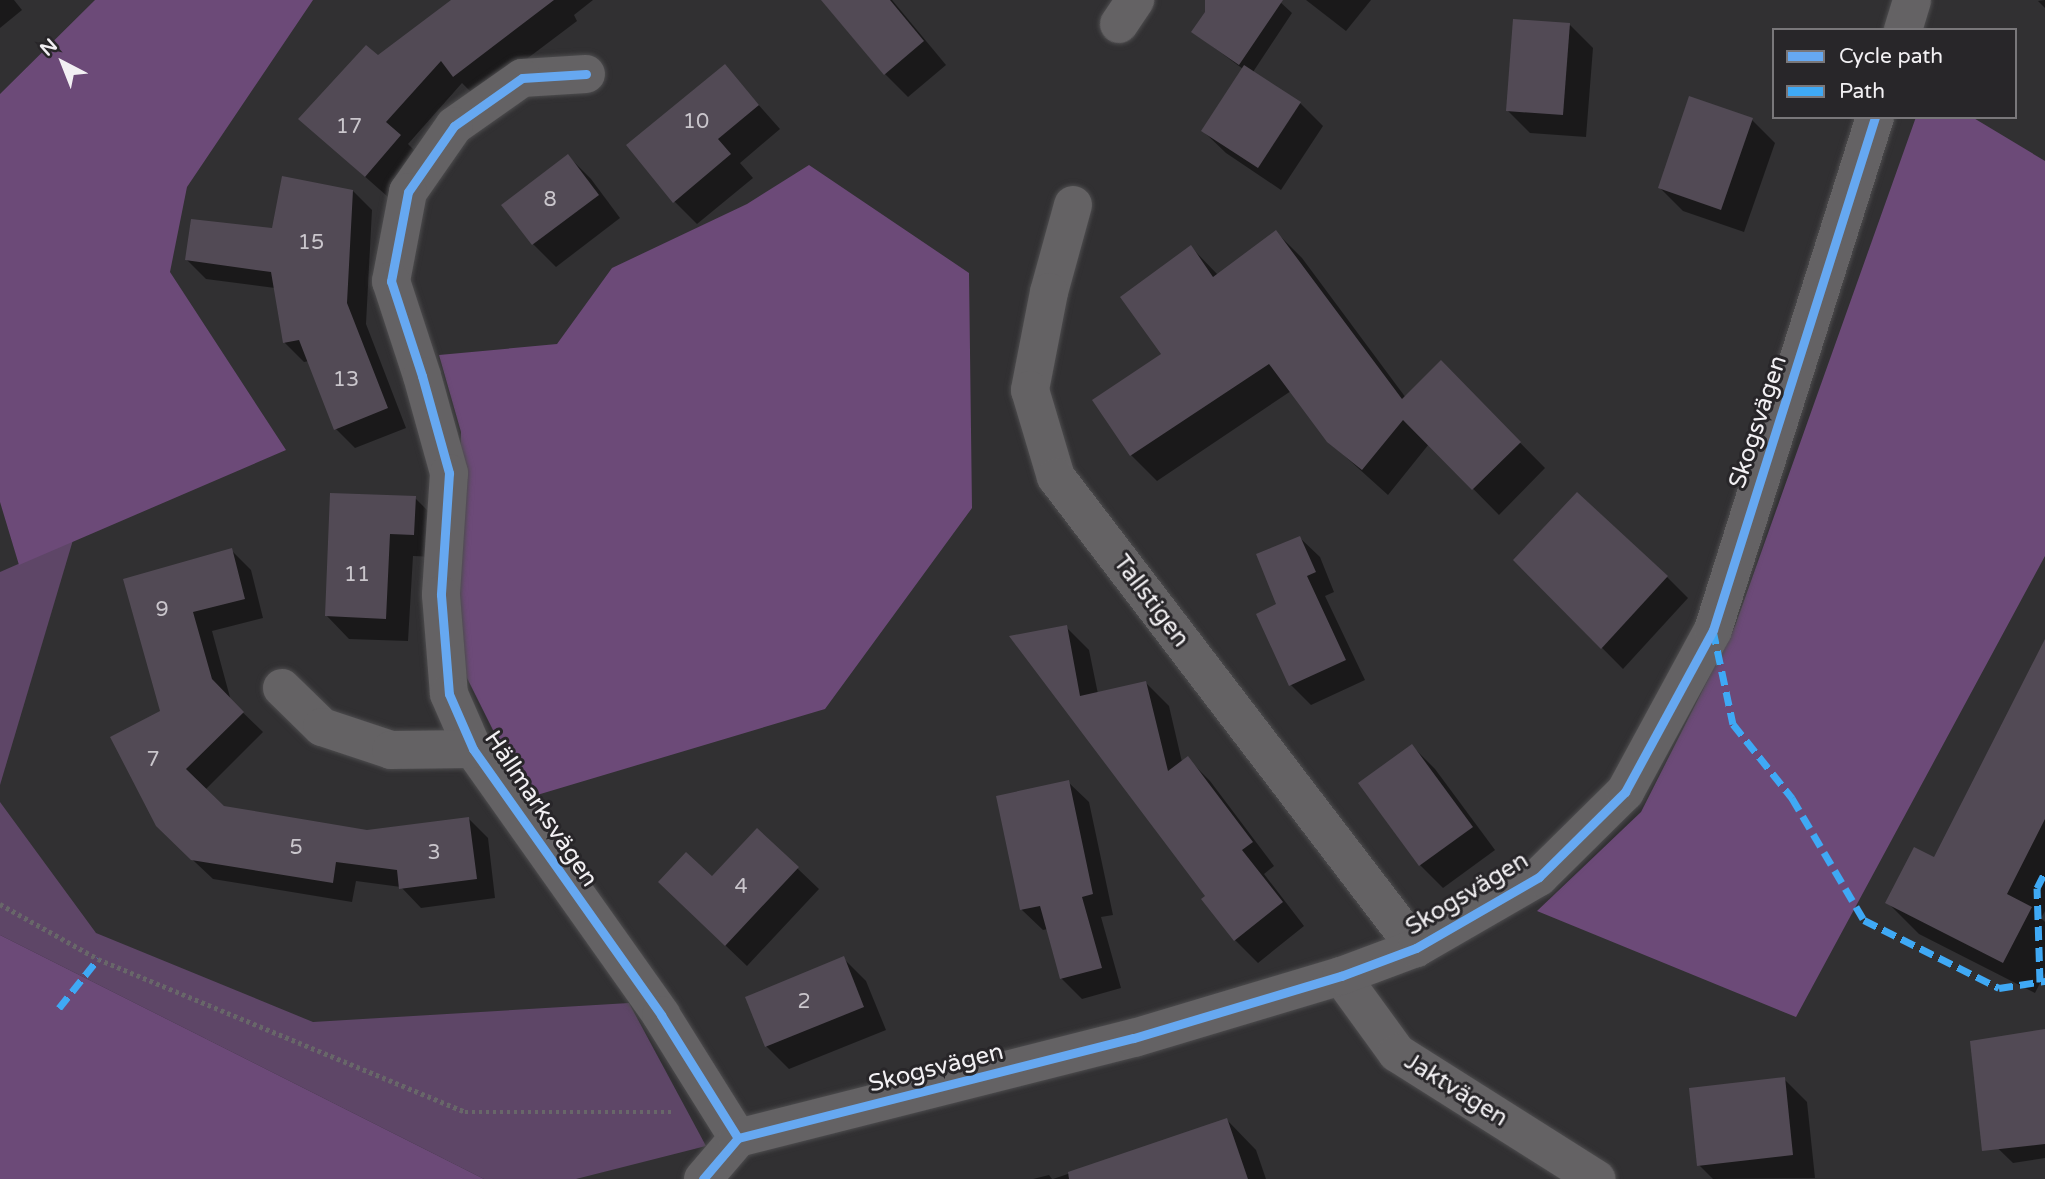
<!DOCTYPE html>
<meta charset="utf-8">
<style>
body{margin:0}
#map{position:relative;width:2045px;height:1179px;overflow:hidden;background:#313032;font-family:"Varela Round",sans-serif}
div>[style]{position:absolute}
.green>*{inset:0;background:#5e4667}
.forest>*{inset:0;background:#6c4a78}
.shadow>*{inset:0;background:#0007}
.building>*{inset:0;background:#524a55}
.path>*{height:4.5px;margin-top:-2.25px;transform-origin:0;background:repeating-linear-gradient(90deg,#686769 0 3.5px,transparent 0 7px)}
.roads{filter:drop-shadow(0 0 2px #4d4c4e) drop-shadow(0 0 2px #4d4c4e)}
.minor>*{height:38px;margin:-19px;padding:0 19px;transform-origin:19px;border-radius:19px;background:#646264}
.quiet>*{height:7px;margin-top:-3.5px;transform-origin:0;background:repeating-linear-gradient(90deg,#3fa9f5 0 14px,transparent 0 21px)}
.cycleway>*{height:9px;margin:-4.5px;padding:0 4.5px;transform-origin:4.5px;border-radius:4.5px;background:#66a8f1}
span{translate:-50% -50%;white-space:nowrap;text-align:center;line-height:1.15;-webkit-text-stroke:6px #282629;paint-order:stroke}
.number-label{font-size:21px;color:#cac6cc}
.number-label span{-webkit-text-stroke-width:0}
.street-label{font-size:24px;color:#f2f0f3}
.legend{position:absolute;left:1772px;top:28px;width:245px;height:91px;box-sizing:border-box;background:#282629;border:2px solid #79777a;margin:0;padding:9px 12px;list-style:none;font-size:21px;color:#f2f0f3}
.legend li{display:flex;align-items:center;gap:14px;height:35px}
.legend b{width:35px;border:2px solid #79777a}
.north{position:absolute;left:28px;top:28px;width:70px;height:70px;-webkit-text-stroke:5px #282629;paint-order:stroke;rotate:318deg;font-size:19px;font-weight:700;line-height:28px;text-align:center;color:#f2f0f3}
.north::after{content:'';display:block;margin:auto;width:24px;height:32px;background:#f2f0f3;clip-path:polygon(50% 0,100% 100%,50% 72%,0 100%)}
</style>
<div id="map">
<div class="green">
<i style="clip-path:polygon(73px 540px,0 785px,0 572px)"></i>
<i style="clip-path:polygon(0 802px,96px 933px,313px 1022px,629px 1003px,706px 1146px,576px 1179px,484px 1179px,0 935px)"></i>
</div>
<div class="forest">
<i style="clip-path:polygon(95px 0,313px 0,187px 187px,170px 272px,286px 450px,19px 565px,0 502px,0 94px)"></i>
<i style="clip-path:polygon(1916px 117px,1972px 117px,2045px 161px,2045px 556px,1796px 1017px,1537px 911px,1641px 812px,1735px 626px)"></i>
<i style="clip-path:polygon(809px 165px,969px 273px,972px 508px,825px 709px,527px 798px,463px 670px,457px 548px,461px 432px,439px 355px,557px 344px,612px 268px,747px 204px)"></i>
<i style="clip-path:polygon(0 935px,484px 1179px,0 1179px)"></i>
</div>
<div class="shadow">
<i style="clip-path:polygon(0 0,14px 0,22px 10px,0 28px)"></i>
<i style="clip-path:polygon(453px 0,593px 0,574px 15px,577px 21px,476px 97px,462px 83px,408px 144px,422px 158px,388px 197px,300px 119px)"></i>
<i style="clip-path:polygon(832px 0,892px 0,946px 65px,908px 97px,885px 74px)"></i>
<i style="clip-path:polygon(1215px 0,1278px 0,1292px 13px,1253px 72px,1300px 103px,1323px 126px,1281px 190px,1226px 153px,1203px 131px,1243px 69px,1193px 32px)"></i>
<i style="clip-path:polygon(1306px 0,1371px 0,1346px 31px)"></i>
<i style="clip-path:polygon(2045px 0,2045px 8px,2038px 1px)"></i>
<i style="clip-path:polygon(1570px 25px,1593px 48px,1586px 137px,1530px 133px,1507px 110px)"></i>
<i style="clip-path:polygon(724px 66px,780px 129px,740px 163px,753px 178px,697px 224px,674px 201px)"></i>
<i style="clip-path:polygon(1752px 120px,1775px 143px,1744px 232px,1683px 211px,1660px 188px)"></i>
<i style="clip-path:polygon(568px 156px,591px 179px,620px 218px,556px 267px,533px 244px,504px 205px)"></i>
<i style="clip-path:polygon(353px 191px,372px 210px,366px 324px,406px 428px,355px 448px,336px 429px,309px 361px,304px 362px,285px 343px,275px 288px,206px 279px,187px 260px,274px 230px)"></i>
<i style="clip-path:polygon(1276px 232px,1302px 258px,1406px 398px,1441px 363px,1545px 468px,1499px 515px,1429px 444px,1388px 495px,1328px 441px,1291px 391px,1157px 481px,1131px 455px,1095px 401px,1164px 354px,1191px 247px,1218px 275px)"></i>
<i style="clip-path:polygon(415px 498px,438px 521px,436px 557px,413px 556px,408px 641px,349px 639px,326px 615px)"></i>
<i style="clip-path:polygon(1300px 538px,1320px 557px,1334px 592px,1325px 596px,1365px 680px,1311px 705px,1291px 685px,1279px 605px)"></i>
<i style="clip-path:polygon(231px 550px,251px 570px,263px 618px,212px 631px,231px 701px,263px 732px,205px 790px,223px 808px,367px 832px,468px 818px,488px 838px,495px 898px,421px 908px,401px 887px,356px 881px,352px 902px,213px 879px,178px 846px,162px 712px,126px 580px)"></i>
<i style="clip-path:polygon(1515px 560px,1667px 577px,1688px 598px,1623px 669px)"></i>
<i style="clip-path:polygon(1066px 627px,1089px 650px,1098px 694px,1146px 683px,1169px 706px,1182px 762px,1187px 758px,1210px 781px,1274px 866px,1264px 874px,1304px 926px,1258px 963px,1235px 940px,1207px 897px,1012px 637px)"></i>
<i style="clip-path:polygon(2045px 651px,2045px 911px,2041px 918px,2045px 922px,2045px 973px,2035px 993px,1919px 934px,1888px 903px,1934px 859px)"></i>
<i style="clip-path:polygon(1412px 746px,1435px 769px,1495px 850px,1443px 888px,1420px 865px)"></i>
<i style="clip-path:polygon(1068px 782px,1089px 802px,1113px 915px,1101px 917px,1121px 988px,1082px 999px,1061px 978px,1048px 929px,1043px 930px,1022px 910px,998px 798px)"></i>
<i style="clip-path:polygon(757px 830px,819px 889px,747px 966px,681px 903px,712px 879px)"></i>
<i style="clip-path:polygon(843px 958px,866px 981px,886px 1030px,789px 1069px,766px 1046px)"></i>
<i style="clip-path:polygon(2045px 1030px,2045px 1158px,2013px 1163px,1981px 1132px)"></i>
<i style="clip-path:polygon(1784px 1079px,1807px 1102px,1815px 1178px,1713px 1179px,1699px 1165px)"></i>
<i style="clip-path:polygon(1227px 1120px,1256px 1150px,1266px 1179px,1053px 1179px)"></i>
<i style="clip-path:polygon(1049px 1175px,1052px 1179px,1033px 1179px)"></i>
</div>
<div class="building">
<i style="clip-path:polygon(451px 0,554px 0,453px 77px,441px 61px,386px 122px,401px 135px,365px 177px,298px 119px,366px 45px,378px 55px)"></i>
<i style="clip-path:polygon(821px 0,890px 0,924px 41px,884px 75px)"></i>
<i style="clip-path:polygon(1205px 0,1283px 0,1239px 65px,1191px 32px,1205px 12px)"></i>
<i style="clip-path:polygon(1513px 19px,1570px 23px,1563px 115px,1506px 111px)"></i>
<i style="clip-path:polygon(725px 64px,759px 105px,718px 139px,731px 154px,673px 203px,626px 145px)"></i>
<i style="clip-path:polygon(1244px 65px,1301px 102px,1258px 168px,1201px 131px)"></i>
<i style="clip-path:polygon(1689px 96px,1753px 118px,1721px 210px,1658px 188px)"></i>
<i style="clip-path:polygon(568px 154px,599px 195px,532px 245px,501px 205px)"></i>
<i style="clip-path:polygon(282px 176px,353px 190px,347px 303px,388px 408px,334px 430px,299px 340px,283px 343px,271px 272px,185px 260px,191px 219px,272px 228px)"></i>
<i style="clip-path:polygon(1276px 230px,1402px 399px,1441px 360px,1521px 442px,1472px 490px,1403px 420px,1362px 470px,1327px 442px,1269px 364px,1130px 456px,1092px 400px,1161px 354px,1120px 297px,1191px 245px,1213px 277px)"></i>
<i style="clip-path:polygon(1577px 492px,1668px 576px,1601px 649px,1513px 560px)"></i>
<i style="clip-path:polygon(330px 493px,416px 496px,414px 535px,390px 534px,386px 619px,325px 616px)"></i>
<i style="clip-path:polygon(1300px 536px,1316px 572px,1307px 576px,1346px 660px,1289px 686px,1256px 614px,1276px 604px,1256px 554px)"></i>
<i style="clip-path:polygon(232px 548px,245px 599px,193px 612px,212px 679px,244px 712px,186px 769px,224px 806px,367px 830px,469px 817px,477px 879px,399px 889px,397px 870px,336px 862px,333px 883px,191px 860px,156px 826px,110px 737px,160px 711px,123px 579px)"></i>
<i style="clip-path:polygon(1067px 625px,1080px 696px,1146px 681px,1168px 771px,1188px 756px,1253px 842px,1242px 850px,1283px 902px,1234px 941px,1201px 899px,1205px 896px,1009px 636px)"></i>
<i style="clip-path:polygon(2045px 639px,2045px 819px,2007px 894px,2032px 907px,2003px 963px,1885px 903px,1914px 847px,1934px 857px)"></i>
<i style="clip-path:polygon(1412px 744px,1473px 827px,1419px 866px,1358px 783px)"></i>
<i style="clip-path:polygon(1069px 780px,1093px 894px,1082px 897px,1102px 968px,1060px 979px,1040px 906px,1020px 910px,996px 796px)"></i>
<i style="clip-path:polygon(757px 828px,799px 867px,725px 946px,658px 882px,686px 852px,712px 876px)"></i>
<i style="clip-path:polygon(844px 956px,864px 1007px,765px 1047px,745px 997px)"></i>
<i style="clip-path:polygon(2045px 1029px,2045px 1144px,1982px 1151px,1970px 1041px)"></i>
<i style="clip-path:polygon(1785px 1077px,1793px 1155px,1697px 1166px,1689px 1088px)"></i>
<i style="clip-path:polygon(1227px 1118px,1248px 1179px,1069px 1179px,1068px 1172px)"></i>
</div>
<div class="path">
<i style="left:0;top:904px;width:112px;rotate:29.3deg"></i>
<i style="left:98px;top:959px;width:398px;rotate:22.6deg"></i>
<i style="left:465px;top:1112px;width:207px"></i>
</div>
<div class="roads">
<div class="minor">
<i style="left:1119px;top:24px;width:29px;rotate:-56deg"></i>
<i style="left:1903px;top:30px;width:31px;rotate:-73deg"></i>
<i style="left:586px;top:74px;width:64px;rotate:176.4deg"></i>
<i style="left:522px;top:78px;width:83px;rotate:144.8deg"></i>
<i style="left:454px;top:126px;width:80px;rotate:124.9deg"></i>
<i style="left:408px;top:192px;width:91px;rotate:100.8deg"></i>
<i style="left:391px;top:281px;width:100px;rotate:71.9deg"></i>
<i style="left:422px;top:376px;width:101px;rotate:74.4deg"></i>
<i style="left:449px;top:473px;width:122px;rotate:93.8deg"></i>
<i style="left:441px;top:595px;width:99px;rotate:85.4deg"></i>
<i style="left:449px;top:694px;width:60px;rotate:66.4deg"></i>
<i style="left:473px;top:749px;width:326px;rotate:54.7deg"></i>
<i style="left:661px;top:1015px;width:145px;rotate:58deg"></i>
<i style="left:1073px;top:205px;width:90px;rotate:105.4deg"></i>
<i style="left:1049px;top:292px;width:100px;rotate:101deg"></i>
<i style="left:1030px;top:390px;width:91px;rotate:73.4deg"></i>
<i style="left:1056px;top:477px;width:593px;rotate:52.61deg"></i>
<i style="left:282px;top:688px;width:56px;rotate:44.3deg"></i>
<i style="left:322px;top:727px;width:73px;rotate:18.4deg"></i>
<i style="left:391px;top:750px;width:82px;rotate:-0.7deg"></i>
<i style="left:1341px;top:976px;width:95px;rotate:54deg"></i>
<i style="left:1397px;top:1053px;width:236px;rotate:32.3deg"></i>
<i style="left:703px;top:1179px;width:54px;rotate:-49.5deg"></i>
<i style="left:738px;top:1138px;width:408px;rotate:-14.2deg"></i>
<i style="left:1134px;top:1038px;width:216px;rotate:-16.7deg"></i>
<i style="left:1341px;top:976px;width:80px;rotate:-20.5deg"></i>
<i style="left:1416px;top:948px;width:142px;rotate:-30deg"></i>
<i style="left:1539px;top:877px;width:121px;rotate:-44.7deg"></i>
<i style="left:1625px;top:792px;width:184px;rotate:-61.5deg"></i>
<i style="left:1713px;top:630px;width:538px;rotate:-72.47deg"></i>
</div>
</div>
<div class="quiet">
<i style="left:1713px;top:630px;width:96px;rotate:78deg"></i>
<i style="left:1733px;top:724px;width:95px;rotate:51.4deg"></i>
<i style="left:1792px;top:798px;width:142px;rotate:59.5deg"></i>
<i style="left:1864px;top:920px;width:151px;rotate:26.7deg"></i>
<i style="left:1999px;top:988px;width:47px;rotate:-8.7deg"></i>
<i style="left:2040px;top:982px;width:94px;rotate:-91.8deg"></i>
<i style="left:2037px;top:888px;width:18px;rotate:-63deg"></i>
<i style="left:59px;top:1008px;width:63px;rotate:-51.5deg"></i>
</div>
<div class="cycleway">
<i style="left:586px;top:74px;width:64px;rotate:176.4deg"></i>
<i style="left:522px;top:78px;width:83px;rotate:144.8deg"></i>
<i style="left:454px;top:126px;width:80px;rotate:124.9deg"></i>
<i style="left:408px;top:192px;width:91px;rotate:100.8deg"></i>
<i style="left:391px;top:281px;width:100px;rotate:71.9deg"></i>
<i style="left:422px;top:376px;width:101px;rotate:74.4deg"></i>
<i style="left:449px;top:473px;width:122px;rotate:93.8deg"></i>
<i style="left:441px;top:595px;width:99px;rotate:85.4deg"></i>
<i style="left:449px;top:694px;width:60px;rotate:66.4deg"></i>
<i style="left:473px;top:749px;width:326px;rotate:54.7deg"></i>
<i style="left:661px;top:1015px;width:145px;rotate:58deg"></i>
<i style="left:703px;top:1179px;width:54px;rotate:-49.5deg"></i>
<i style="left:738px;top:1138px;width:408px;rotate:-14.2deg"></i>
<i style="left:1134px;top:1038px;width:216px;rotate:-16.7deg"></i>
<i style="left:1341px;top:976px;width:80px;rotate:-20.5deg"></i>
<i style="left:1416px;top:948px;width:142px;rotate:-30deg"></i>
<i style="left:1539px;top:877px;width:121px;rotate:-44.7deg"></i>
<i style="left:1625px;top:792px;width:184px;rotate:-61.5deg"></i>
<i style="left:1713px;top:630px;width:538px;rotate:-72.47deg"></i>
</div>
<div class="number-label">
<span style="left:696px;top:122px">10</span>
<span style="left:349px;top:127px">17</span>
<span style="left:550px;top:200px">8</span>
<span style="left:311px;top:243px">15</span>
<span style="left:346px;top:380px">13</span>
<span style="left:357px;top:575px">11</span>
<span style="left:162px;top:610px">9</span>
<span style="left:153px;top:760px">7</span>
<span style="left:296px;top:848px">5</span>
<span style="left:434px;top:853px">3</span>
<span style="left:741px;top:887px">4</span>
<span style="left:804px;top:1002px">2</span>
</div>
<div class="street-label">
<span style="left:1758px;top:422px;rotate:-72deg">Skogsvägen</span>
<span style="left:1151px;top:601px;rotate:53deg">Tallstigen</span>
<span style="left:541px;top:809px;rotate:56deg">Hällmarksvägen</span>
<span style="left:1467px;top:894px;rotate:-31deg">Skogsvägen</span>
<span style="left:936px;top:1068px;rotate:-14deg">Skogsvägen</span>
<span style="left:1456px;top:1090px;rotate:32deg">Jaktvägen</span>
</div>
<ul class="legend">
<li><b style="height:9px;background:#66a8f1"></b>Cycle path</li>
<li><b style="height:9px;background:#3fa9f5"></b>Path</li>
</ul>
<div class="north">N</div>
</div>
